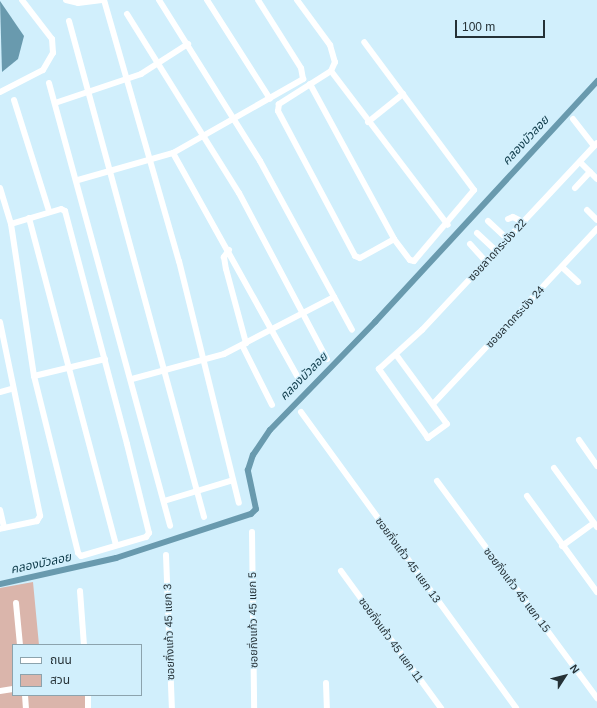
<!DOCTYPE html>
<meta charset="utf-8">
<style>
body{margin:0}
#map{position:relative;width:597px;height:708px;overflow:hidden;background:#d1effc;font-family:Arial,"Noto Sans Thai",sans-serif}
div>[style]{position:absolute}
.green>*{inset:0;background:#dab5ab}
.water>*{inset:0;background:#699aae}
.canal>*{height:6px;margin:-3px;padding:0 3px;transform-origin:3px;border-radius:3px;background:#699aae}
.minor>*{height:6px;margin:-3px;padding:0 3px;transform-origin:3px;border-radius:3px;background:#fff}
span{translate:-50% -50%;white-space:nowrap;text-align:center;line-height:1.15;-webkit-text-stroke:3px #d1effc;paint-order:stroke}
.street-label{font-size:11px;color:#253136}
.water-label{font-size:12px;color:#0d3a49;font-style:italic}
.legend{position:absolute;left:12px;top:644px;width:130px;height:52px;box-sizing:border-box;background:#d1effc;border:1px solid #8ca3ad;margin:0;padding:5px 7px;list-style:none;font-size:12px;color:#253136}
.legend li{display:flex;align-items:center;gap:8px;height:20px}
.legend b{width:20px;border:1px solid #8ca3ad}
.north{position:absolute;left:545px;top:656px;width:40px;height:40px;-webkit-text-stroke:3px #d1effc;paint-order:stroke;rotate:54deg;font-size:11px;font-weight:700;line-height:16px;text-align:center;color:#253136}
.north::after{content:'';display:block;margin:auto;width:14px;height:18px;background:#253136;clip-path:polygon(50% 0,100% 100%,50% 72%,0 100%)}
.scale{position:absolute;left:455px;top:20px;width:90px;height:18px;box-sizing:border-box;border:2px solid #253136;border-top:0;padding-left:5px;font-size:12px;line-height:14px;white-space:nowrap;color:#253136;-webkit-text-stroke:3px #d1effc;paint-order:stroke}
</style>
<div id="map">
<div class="green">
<i style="clip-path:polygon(33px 582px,39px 645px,13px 645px,13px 695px,88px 695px,88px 708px,0 708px,0 588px)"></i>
</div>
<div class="water">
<i style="clip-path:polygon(0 1px,24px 36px,18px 59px,2px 72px)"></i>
</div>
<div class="canal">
<i style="left:0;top:584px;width:119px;rotate:-12.6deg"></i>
<i style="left:116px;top:558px;width:142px;rotate:-18.1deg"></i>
<i style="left:251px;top:514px;width:7px;rotate:-45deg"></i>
<i style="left:256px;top:509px;width:40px;rotate:-102deg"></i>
<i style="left:248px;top:470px;width:16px;rotate:-72deg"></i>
<i style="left:253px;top:455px;width:30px;rotate:-56deg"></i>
<i style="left:270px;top:430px;width:151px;rotate:-45.8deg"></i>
<i style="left:375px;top:322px;width:328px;rotate:-47.3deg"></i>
</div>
<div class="minor">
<i style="left:66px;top:0;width:12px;rotate:14deg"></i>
<i style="left:78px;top:3px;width:26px;rotate:-7deg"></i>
<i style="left:104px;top:0;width:272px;rotate:74deg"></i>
<i style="left:179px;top:261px;width:249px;rotate:76.1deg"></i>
<i style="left:159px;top:0;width:190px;rotate:57.9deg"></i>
<i style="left:260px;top:161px;width:192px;rotate:61.4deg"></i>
<i style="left:207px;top:0;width:117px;rotate:57.5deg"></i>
<i style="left:297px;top:0;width:56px;rotate:53.7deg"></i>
<i style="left:330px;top:45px;width:18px;rotate:74deg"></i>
<i style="left:335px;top:62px;width:10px;rotate:114deg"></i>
<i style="left:331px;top:71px;width:62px;rotate:147.6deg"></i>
<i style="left:279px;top:104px;width:7px;rotate:98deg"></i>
<i style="left:278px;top:111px;width:164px;rotate:62deg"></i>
<i style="left:355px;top:256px;width:5px;rotate:22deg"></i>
<i style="left:360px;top:258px;width:39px;rotate:-29deg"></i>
<i style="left:127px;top:14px;width:211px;rotate:58deg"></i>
<i style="left:239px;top:193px;width:188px;rotate:62.1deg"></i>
<i style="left:69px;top:21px;width:514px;rotate:74.77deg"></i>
<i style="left:331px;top:71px;width:193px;rotate:52.8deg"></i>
<i style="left:49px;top:83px;width:459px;rotate:74.7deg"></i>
<i style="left:310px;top:84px;width:176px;rotate:61.5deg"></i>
<i style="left:394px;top:239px;width:26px;rotate:53deg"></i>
<i style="left:410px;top:260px;width:4px;rotate:14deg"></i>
<i style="left:414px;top:261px;width:93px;rotate:-49.8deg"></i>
<i style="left:474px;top:190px;width:184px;rotate:-126.6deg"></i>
<i style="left:0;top:92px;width:48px;rotate:-27.1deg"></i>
<i style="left:43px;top:70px;width:20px;rotate:-60deg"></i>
<i style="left:53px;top:53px;width:14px;rotate:-94deg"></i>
<i style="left:52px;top:39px;width:49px;rotate:-127.6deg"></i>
<i style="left:14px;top:100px;width:116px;rotate:72.5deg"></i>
<i style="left:55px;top:103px;width:91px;rotate:-18.6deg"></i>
<i style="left:141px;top:74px;width:56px;rotate:-32.6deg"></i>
<i style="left:573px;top:119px;width:34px;rotate:52deg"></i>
<i style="left:368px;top:122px;width:45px;rotate:-38.7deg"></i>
<i style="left:173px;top:153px;width:261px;rotate:60.9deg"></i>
<i style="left:580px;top:162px;width:24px;rotate:45deg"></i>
<i style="left:78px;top:180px;width:99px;rotate:-15.9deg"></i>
<i style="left:173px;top:153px;width:150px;rotate:-29.6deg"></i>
<i style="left:303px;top:79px;width:11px;rotate:-100deg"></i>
<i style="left:301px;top:68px;width:80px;rotate:-122.3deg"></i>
<i style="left:0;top:188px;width:38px;rotate:73deg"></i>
<i style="left:11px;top:224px;width:154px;rotate:81.4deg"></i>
<i style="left:34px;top:376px;width:182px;rotate:76deg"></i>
<i style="left:78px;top:553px;width:4px;rotate:45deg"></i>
<i style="left:81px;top:556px;width:68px;rotate:-16.3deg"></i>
<i style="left:146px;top:537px;width:5px;rotate:-53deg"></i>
<i style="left:149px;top:533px;width:92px;rotate:-103.9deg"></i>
<i style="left:127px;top:444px;width:241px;rotate:-104.9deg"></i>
<i style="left:65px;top:211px;width:4px;rotate:-153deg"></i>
<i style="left:61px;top:209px;width:52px;rotate:163.3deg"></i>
<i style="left:575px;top:188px;width:22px;rotate:-47deg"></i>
<i style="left:587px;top:210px;width:14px;rotate:45deg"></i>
<i style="left:29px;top:218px;width:338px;rotate:75.1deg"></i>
<i style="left:508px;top:219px;width:5px;rotate:-22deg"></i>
<i style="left:513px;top:217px;width:11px;rotate:27deg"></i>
<i style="left:488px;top:221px;width:26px;rotate:43deg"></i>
<i style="left:477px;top:233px;width:26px;rotate:43deg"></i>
<i style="left:470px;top:244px;width:24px;rotate:48deg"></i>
<i style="left:229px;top:250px;width:9px;rotate:126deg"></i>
<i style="left:224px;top:257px;width:12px;rotate:81deg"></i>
<i style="left:226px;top:269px;width:77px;rotate:74.9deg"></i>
<i style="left:562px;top:267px;width:22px;rotate:43deg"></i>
<i style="left:0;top:322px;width:198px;rotate:78.3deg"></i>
<i style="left:40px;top:516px;width:6px;rotate:121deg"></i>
<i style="left:37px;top:521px;width:38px;rotate:168deg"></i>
<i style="left:242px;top:345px;width:67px;rotate:63.4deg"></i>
<i style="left:397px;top:356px;width:84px;rotate:53.7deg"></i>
<i style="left:447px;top:424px;width:24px;rotate:144deg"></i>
<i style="left:428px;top:438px;width:85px;rotate:-125.4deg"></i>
<i style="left:379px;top:369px;width:58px;rotate:-42.2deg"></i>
<i style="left:422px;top:330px;width:256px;rotate:-46.9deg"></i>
<i style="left:34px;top:376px;width:73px;rotate:-13.5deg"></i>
<i style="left:132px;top:379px;width:95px;rotate:-15.2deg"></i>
<i style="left:224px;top:354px;width:124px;rotate:-27.4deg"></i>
<i style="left:0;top:392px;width:11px;rotate:-15deg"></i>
<i style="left:433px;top:404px;width:240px;rotate:-46.9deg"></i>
<i style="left:301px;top:412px;width:366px;rotate:54deg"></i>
<i style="left:579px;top:440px;width:32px;rotate:55deg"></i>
<i style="left:554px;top:468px;width:73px;rotate:53.9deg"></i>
<i style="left:437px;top:481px;width:270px;rotate:53.6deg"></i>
<i style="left:527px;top:496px;width:119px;rotate:53.9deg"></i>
<i style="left:164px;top:501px;width:72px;rotate:-16.9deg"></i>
<i style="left:0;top:510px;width:18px;rotate:77deg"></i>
<i style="left:252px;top:532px;width:176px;rotate:89.3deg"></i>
<i style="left:562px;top:546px;width:39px;rotate:-36deg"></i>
<i style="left:166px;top:555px;width:153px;rotate:87.8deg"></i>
<i style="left:341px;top:571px;width:170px;rotate:53.9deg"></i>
<i style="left:80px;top:591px;width:54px;rotate:85.8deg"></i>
<i style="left:16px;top:603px;width:42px;rotate:84.6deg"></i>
<i style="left:326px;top:683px;width:25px;rotate:88deg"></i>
<i style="left:0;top:691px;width:13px;rotate:-9deg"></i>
<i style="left:25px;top:695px;width:13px;rotate:86deg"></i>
<i style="left:88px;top:695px;width:13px;rotate:90deg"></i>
</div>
<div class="street-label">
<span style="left:497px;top:250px;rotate:-47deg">ซอยลาดกระบัง 22</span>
<span style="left:515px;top:317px;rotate:-47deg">ซอยลาดกระบัง 24</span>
<span style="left:408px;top:560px;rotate:54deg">ซอยกิ่งแก้ว 45 แยก 13</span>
<span style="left:517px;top:590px;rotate:53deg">ซอยกิ่งแก้ว 45 แยก 15</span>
<span style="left:253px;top:620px;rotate:-91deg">ซอยกิ่งแก้ว 45 แยก 5</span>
<span style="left:169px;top:632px;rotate:-92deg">ซอยกิ่งแก้ว 45 แยก 3</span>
<span style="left:391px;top:640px;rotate:54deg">ซอยกิ่งแก้ว 45 แยก 11</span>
</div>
<div class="water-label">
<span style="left:526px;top:141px;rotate:-47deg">คลองบัวลอย</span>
<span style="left:304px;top:377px;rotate:-45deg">คลองบัวลอย</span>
<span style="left:41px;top:564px;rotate:-12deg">คลองบัวลอย</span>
</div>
<ul class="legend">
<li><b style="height:5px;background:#fff"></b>ถนน</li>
<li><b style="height:11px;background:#dab5ab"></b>สวน</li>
</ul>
<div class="north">N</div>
<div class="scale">100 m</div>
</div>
